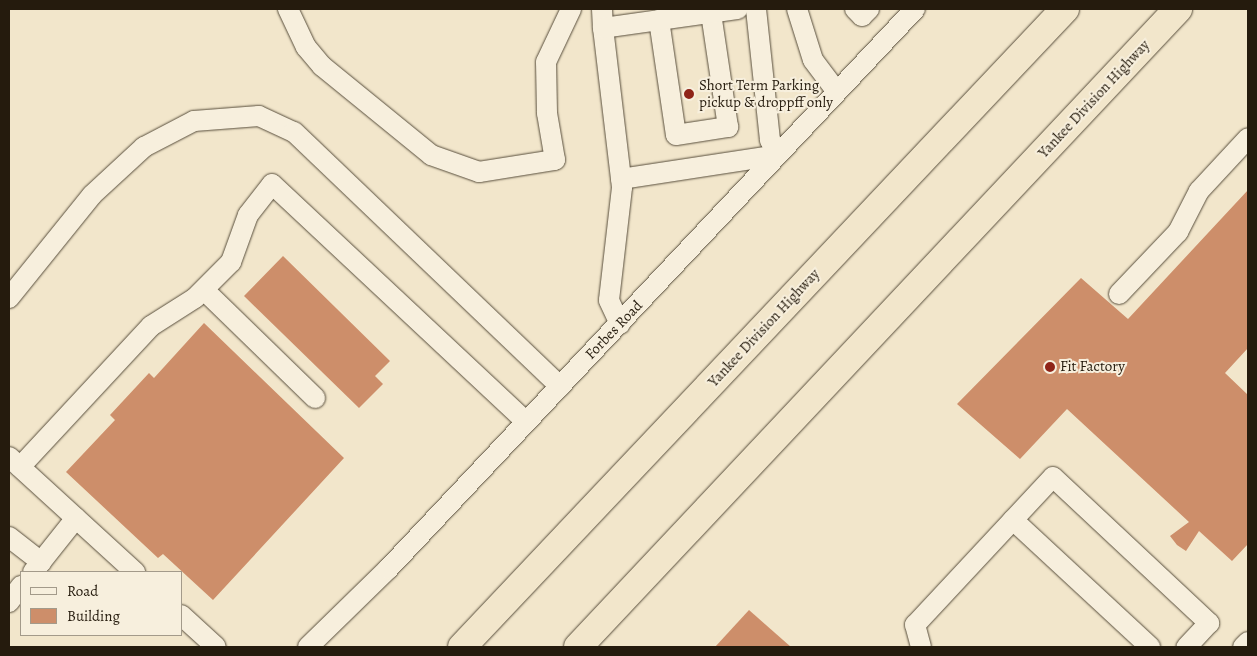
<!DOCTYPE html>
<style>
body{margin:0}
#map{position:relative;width:1257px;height:656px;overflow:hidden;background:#f2e6cb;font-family:Alegreya,serif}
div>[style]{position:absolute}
.building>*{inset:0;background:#cd8e6a}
.roads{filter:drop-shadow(0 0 1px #584e3c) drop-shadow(0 0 1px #584e3c)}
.minor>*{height:20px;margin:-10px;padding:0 10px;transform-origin:10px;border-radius:10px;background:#f7efdd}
.highway>*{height:28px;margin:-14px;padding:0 14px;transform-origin:14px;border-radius:14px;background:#f2e6cb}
.dots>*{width:14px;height:14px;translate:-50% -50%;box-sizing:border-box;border:2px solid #f7efdd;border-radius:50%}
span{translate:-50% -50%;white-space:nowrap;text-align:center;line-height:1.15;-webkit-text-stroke:4px #f7efdd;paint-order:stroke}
.poi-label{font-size:15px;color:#251b0d}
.left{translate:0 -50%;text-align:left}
.street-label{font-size:15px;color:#251b0d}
.frame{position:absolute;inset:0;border:10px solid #251b0d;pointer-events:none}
.legend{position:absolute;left:20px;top:571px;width:162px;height:65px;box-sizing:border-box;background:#f7efdd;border:1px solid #a39a8a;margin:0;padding:6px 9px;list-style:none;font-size:15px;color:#251b0d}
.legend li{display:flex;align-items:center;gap:10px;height:25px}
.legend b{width:25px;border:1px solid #a39a8a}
</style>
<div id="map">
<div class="building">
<i style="clip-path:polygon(1248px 190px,1248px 348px,1225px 373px,1248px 395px,1248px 544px,1232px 561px,1199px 531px,1186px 551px,1177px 545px,1170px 536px,1189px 522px,1067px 409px,1020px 459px,957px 404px,1081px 278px,1128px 319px)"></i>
<i style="clip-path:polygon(283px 256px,390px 361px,375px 376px,383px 384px,359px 408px,244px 296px)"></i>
<i style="clip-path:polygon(204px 323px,344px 458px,213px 600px,163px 554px,158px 558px,66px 472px,115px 420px,110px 415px,149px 373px,154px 378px)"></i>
<i style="clip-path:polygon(749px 610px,791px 647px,715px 647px)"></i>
</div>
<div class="roads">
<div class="minor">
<i style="left:288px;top:9px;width:42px;rotate:64.7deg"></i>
<i style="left:306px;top:47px;width:25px;rotate:50deg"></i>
<i style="left:322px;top:66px;width:141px;rotate:39.2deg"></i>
<i style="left:431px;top:155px;width:51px;rotate:19.5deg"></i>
<i style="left:479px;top:172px;width:77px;rotate:-9deg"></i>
<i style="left:555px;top:160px;width:48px;rotate:-99.7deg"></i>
<i style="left:547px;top:113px;width:51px;rotate:-91.1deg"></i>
<i style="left:546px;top:62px;width:59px;rotate:-64.7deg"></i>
<i style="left:602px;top:9px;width:19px;rotate:87deg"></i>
<i style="left:797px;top:9px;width:53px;rotate:72.6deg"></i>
<i style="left:813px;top:60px;width:39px;rotate:53deg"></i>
<i style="left:855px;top:9px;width:10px;rotate:45deg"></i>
<i style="left:862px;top:16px;width:10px;rotate:-45deg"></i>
<i style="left:659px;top:20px;width:116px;rotate:81.6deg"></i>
<i style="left:676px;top:135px;width:53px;rotate:-8.7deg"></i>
<i style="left:728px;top:127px;width:115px;rotate:-98.5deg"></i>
<i style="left:621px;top:179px;width:158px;rotate:-8.7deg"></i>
<i style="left:777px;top:155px;width:17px;rotate:-115deg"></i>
<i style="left:770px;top:140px;width:132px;rotate:-96.1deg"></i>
<i style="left:204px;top:290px;width:155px;rotate:44.2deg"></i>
<i style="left:1119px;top:294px;width:86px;rotate:-46.4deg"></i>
<i style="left:1178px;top:232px;width:46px;rotate:-62.9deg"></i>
<i style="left:1199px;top:191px;width:72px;rotate:-47.2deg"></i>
<i style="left:9px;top:298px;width:132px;rotate:-51.1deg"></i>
<i style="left:92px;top:195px;width:71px;rotate:-42.7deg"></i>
<i style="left:144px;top:147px;width:56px;rotate:-27.5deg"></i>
<i style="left:194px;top:121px;width:65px;rotate:-4.4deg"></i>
<i style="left:259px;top:116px;width:38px;rotate:25deg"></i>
<i style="left:294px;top:132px;width:368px;rotate:43.7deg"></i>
<i style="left:620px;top:324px;width:26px;rotate:-115deg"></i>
<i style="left:609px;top:300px;width:114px;rotate:-83.4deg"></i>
<i style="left:622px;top:187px;width:160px;rotate:-96.8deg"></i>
<i style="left:603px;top:28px;width:136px;rotate:-8deg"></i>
<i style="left:9px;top:457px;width:171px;rotate:42.4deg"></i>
<i style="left:20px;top:467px;width:192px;rotate:-47.1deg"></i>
<i style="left:151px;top:326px;width:52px;rotate:-32.5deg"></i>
<i style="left:195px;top:298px;width:51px;rotate:-45deg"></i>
<i style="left:231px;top:262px;width:50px;rotate:-70.1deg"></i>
<i style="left:248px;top:215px;width:39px;rotate:-52deg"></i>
<i style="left:272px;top:184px;width:348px;rotate:43.1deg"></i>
<i style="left:1013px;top:520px;width:187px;rotate:42.8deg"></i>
<i style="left:9px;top:537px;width:41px;rotate:38deg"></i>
<i style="left:33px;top:572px;width:69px;rotate:-51.5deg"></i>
<i style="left:9px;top:602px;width:20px;rotate:-53deg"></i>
<i style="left:181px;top:615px;width:47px;rotate:42.4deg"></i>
<i style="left:308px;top:647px;width:112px;rotate:-44.3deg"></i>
<i style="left:388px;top:569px;width:769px;rotate:-46.74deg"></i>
<i style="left:921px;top:647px;width:23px;rotate:-105deg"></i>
<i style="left:915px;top:625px;width:202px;rotate:-47deg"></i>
<i style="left:1053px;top:477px;width:214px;rotate:43.1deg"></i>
<i style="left:1209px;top:623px;width:33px;rotate:133deg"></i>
<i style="left:1243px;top:647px;width:7px;rotate:-45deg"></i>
</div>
<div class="highway">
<i style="left:462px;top:647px;width:878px;rotate:-46.62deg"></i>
<i style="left:578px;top:647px;width:876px;rotate:-46.76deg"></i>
</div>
</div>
<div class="dots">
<i style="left:689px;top:94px;background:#8f2418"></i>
<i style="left:1050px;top:367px;background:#8f2418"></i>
</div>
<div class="poi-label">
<span class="left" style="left:699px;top:94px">Short Term Parking<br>pickup &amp; droppff only</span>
<span class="left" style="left:1060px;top:367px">Fit Factory</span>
</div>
<div class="street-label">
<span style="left:1094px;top:99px;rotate:-47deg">Yankee Division Highway</span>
<span style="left:764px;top:328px;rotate:-47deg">Yankee Division Highway</span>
<span style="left:614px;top:330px;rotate:-46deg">Forbes Road</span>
</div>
<div class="frame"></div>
<ul class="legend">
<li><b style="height:6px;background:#f7efdd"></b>Road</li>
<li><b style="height:14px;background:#cd8e6a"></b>Building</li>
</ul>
</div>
